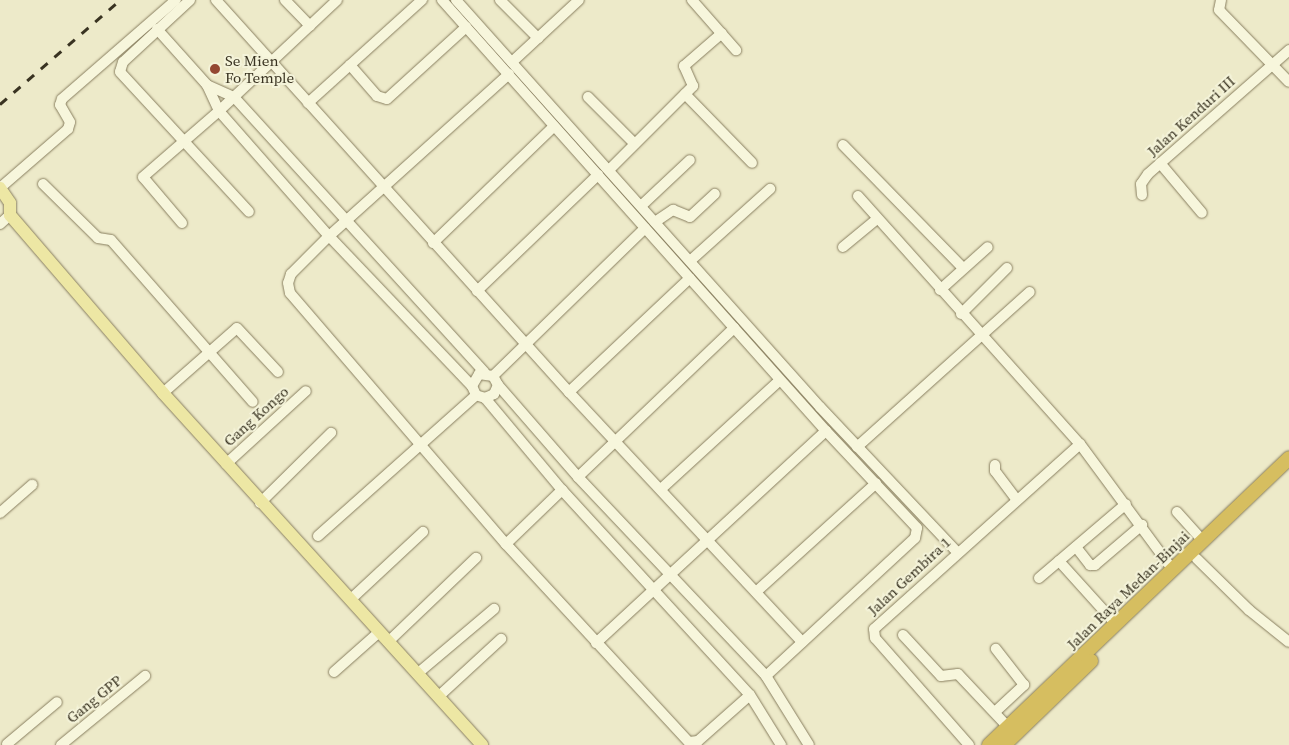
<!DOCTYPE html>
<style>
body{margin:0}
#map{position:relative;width:1289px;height:745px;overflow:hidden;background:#edeac9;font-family:"Source Serif 4",serif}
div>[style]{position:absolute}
.roads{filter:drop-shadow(0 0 1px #887e5f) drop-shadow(0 0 1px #887e5f)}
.minor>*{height:10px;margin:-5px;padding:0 5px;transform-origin:5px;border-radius:5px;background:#f7f6dc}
.major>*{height:12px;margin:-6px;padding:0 6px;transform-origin:6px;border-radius:6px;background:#ede7a4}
.highway>*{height:14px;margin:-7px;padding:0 7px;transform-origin:7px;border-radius:7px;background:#d6be60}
.rail>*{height:3px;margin-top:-1.5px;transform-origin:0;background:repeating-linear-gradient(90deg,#393321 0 9px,transparent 0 18px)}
.dots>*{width:14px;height:14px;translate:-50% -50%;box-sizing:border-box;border:2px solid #f4f3d9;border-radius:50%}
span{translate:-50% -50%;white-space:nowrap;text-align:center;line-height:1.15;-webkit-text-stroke:4px #f4f3d9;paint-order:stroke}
.poi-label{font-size:15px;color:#393321}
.left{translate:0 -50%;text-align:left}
.street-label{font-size:15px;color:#393321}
</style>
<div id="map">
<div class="roads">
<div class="minor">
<i style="left:190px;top:0;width:91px;rotate:137.2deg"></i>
<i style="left:123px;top:62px;width:10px;rotate:107deg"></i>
<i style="left:120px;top:72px;width:190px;rotate:47.3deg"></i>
<i style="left:216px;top:0;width:528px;rotate:48deg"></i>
<i style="left:569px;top:392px;width:342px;rotate:47deg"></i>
<i style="left:285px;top:0;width:36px;rotate:46deg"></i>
<i style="left:442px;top:0;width:577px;rotate:48.3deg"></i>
<i style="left:826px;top:431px;width:133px;rotate:46.8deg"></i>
<i style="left:917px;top:528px;width:10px;rotate:101deg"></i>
<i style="left:915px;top:538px;width:203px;rotate:137.2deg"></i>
<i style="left:456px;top:0;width:546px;rotate:48.19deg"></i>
<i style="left:820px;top:407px;width:199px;rotate:46.6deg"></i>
<i style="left:500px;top:0;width:54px;rotate:45deg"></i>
<i style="left:692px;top:0;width:67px;rotate:48.7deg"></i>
<i style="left:1221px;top:0;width:10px;rotate:101deg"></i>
<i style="left:1219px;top:10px;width:100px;rotate:45.8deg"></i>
<i style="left:157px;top:29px;width:75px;rotate:48.2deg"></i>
<i style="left:207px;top:85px;width:29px;rotate:65deg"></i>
<i style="left:219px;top:111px;width:167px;rotate:48.7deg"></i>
<i style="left:329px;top:236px;width:207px;rotate:46.4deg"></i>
<i style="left:512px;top:62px;width:91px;rotate:-42.8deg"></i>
<i style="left:350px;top:65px;width:41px;rotate:48.9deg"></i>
<i style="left:377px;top:96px;width:10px;rotate:17deg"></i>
<i style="left:387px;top:99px;width:107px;rotate:-42.3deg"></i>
<i style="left:509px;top:74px;width:242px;rotate:138deg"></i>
<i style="left:329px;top:236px;width:54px;rotate:135deg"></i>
<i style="left:291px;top:274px;width:9px;rotate:108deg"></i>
<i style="left:288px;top:283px;width:10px;rotate:79deg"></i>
<i style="left:290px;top:293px;width:331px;rotate:49.3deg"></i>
<i style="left:506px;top:544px;width:270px;rotate:47.3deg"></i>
<i style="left:689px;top:742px;width:9px;rotate:-6deg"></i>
<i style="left:698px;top:741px;width:69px;rotate:-41.5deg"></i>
<i style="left:207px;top:85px;width:30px;rotate:24deg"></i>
<i style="left:234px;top:97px;width:372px;rotate:47.7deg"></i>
<i style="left:685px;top:94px;width:96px;rotate:45.8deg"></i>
<i style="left:588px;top:97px;width:66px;rotate:45deg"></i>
<i style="left:308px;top:103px;width:154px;rotate:-42.1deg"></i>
<i style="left:843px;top:145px;width:170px;rotate:45.7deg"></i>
<i style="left:1160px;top:163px;width:65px;rotate:50deg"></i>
<i style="left:609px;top:170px;width:119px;rotate:-45deg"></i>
<i style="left:693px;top:86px;width:22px;rotate:-114deg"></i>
<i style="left:684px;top:66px;width:50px;rotate:-41deg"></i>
<i style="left:43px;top:184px;width:77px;rotate:44.5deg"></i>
<i style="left:98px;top:238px;width:13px;rotate:9deg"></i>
<i style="left:111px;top:240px;width:215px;rotate:48.8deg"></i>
<i style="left:0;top:188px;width:90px;rotate:-40.9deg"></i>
<i style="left:68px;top:129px;width:7px;rotate:-74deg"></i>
<i style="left:70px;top:122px;width:20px;rotate:-120deg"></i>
<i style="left:60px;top:105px;width:6px;rotate:-72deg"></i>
<i style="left:62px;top:99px;width:151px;rotate:-41deg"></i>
<i style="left:1142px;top:195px;width:11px;rotate:-95deg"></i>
<i style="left:1141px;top:184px;width:12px;rotate:-55deg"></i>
<i style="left:1148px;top:174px;width:188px;rotate:-41.3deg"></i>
<i style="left:858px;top:196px;width:333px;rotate:48.2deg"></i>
<i style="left:1080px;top:444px;width:157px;rotate:53.6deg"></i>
<i style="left:641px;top:206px;width:67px;rotate:-43.2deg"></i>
<i style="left:655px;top:222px;width:22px;rotate:-34deg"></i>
<i style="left:673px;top:210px;width:18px;rotate:22deg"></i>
<i style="left:690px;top:217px;width:34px;rotate:-43deg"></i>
<i style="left:182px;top:223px;width:60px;rotate:-130.3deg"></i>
<i style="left:143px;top:177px;width:101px;rotate:-41deg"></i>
<i style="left:219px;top:111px;width:162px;rotate:-43.2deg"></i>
<i style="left:0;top:224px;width:13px;rotate:-42deg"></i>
<i style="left:433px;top:243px;width:168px;rotate:-44deg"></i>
<i style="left:843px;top:247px;width:44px;rotate:-39.5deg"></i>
<i style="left:690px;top:261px;width:108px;rotate:-42deg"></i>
<i style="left:940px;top:290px;width:64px;rotate:-41.9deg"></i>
<i style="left:477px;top:291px;width:168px;rotate:-43.8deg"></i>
<i style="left:961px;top:314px;width:65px;rotate:-45deg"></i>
<i style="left:493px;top:376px;width:212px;rotate:-44.2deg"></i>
<i style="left:498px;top:385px;width:10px;rotate:114deg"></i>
<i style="left:494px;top:394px;width:10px;rotate:156deg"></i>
<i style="left:485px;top:398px;width:9px;rotate:-162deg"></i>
<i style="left:476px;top:395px;width:10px;rotate:-114deg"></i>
<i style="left:472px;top:386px;width:14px;rotate:-60deg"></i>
<i style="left:479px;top:374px;width:14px;rotate:8deg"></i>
<i style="left:493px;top:376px;width:10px;rotate:61deg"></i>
<i style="left:498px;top:385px;width:122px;rotate:49deg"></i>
<i style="left:578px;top:477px;width:274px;rotate:46.6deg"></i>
<i style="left:766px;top:676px;width:81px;rotate:58.1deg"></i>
<i style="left:569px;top:392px;width:166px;rotate:-43.3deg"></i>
<i style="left:163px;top:393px;width:98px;rotate:-41.3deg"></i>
<i style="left:237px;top:328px;width:60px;rotate:47deg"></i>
<i style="left:485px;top:398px;width:120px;rotate:50.1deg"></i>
<i style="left:562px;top:490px;width:278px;rotate:47.5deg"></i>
<i style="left:750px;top:695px;width:59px;rotate:58.2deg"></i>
<i style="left:857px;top:447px;width:232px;rotate:-41.9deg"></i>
<i style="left:226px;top:464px;width:108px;rotate:-42.4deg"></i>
<i style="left:995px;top:465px;width:6px;rotate:90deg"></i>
<i style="left:995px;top:471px;width:36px;rotate:53deg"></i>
<i style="left:578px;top:477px;width:216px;rotate:-43.7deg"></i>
<i style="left:661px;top:489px;width:161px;rotate:-42.5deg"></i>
<i style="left:260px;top:503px;width:100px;rotate:-44.6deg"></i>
<i style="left:1177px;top:512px;width:39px;rotate:48deg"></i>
<i style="left:0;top:513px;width:43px;rotate:-41.2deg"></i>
<i style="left:318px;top:536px;width:212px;rotate:-41.7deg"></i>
<i style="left:506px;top:544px;width:78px;rotate:-44deg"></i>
<i style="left:1076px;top:547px;width:23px;rotate:52deg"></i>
<i style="left:1090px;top:565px;width:5px"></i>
<i style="left:1095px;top:565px;width:62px;rotate:-40.4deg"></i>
<i style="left:1197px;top:559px;width:73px;rotate:44.4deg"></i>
<i style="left:1249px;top:610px;width:51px;rotate:38.7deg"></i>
<i style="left:1059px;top:561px;width:85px;rotate:47.9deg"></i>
<i style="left:1039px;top:578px;width:114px;rotate:-40.4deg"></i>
<i style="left:756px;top:592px;width:162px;rotate:-42.2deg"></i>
<i style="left:350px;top:600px;width:100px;rotate:-43deg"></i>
<i style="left:903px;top:635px;width:56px;rotate:47.2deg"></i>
<i style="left:941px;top:676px;width:17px;rotate:-7deg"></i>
<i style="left:958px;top:674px;width:73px;rotate:46.7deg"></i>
<i style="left:388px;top:642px;width:122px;rotate:-43.7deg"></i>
<i style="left:596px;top:643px;width:313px;rotate:-42.7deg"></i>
<i style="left:334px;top:672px;width:60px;rotate:-41.6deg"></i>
<i style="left:417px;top:674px;width:101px;rotate:-40.2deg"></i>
<i style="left:438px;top:697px;width:86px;rotate:-42.6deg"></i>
<i style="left:995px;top:712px;width:40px;rotate:-43deg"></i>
<i style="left:1024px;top:685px;width:46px;rotate:-127.9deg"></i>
<i style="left:7px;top:744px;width:65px;rotate:-40deg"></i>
<i style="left:61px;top:745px;width:109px;rotate:-39.4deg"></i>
<i style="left:969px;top:745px;width:142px;rotate:-131.3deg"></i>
<i style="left:875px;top:638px;width:9px;rotate:-96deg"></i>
<i style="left:874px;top:629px;width:277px;rotate:-41.9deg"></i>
</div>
<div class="major">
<i style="left:0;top:188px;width:18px;rotate:56deg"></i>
<i style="left:10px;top:203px;width:12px;rotate:90deg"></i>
<i style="left:10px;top:215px;width:235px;rotate:49.3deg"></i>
<i style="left:163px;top:393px;width:475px;rotate:47.8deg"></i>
</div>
<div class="highway">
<i style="left:989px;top:745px;width:415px;rotate:-43.7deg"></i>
<i style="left:1004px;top:745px;width:121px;rotate:-44deg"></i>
</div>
</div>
<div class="rail">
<i style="left:0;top:104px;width:159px;rotate:-40.9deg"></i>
</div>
<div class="dots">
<i style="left:215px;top:69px;background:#944832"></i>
</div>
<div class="poi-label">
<span class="left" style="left:225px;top:69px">Se Mien<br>Fo Temple</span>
</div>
<div class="street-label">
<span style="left:1191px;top:116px;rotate:-42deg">Jalan Kenduri III</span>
<span style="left:256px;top:416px;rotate:-42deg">Gang Kongo</span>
<span style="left:909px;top:576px;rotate:-43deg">Jalan Gembira 1</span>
<span style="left:1128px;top:590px;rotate:-44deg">Jalan Raya Medan-Binjai</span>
<span style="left:94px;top:699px;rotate:-39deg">Gang GPP</span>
</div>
</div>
